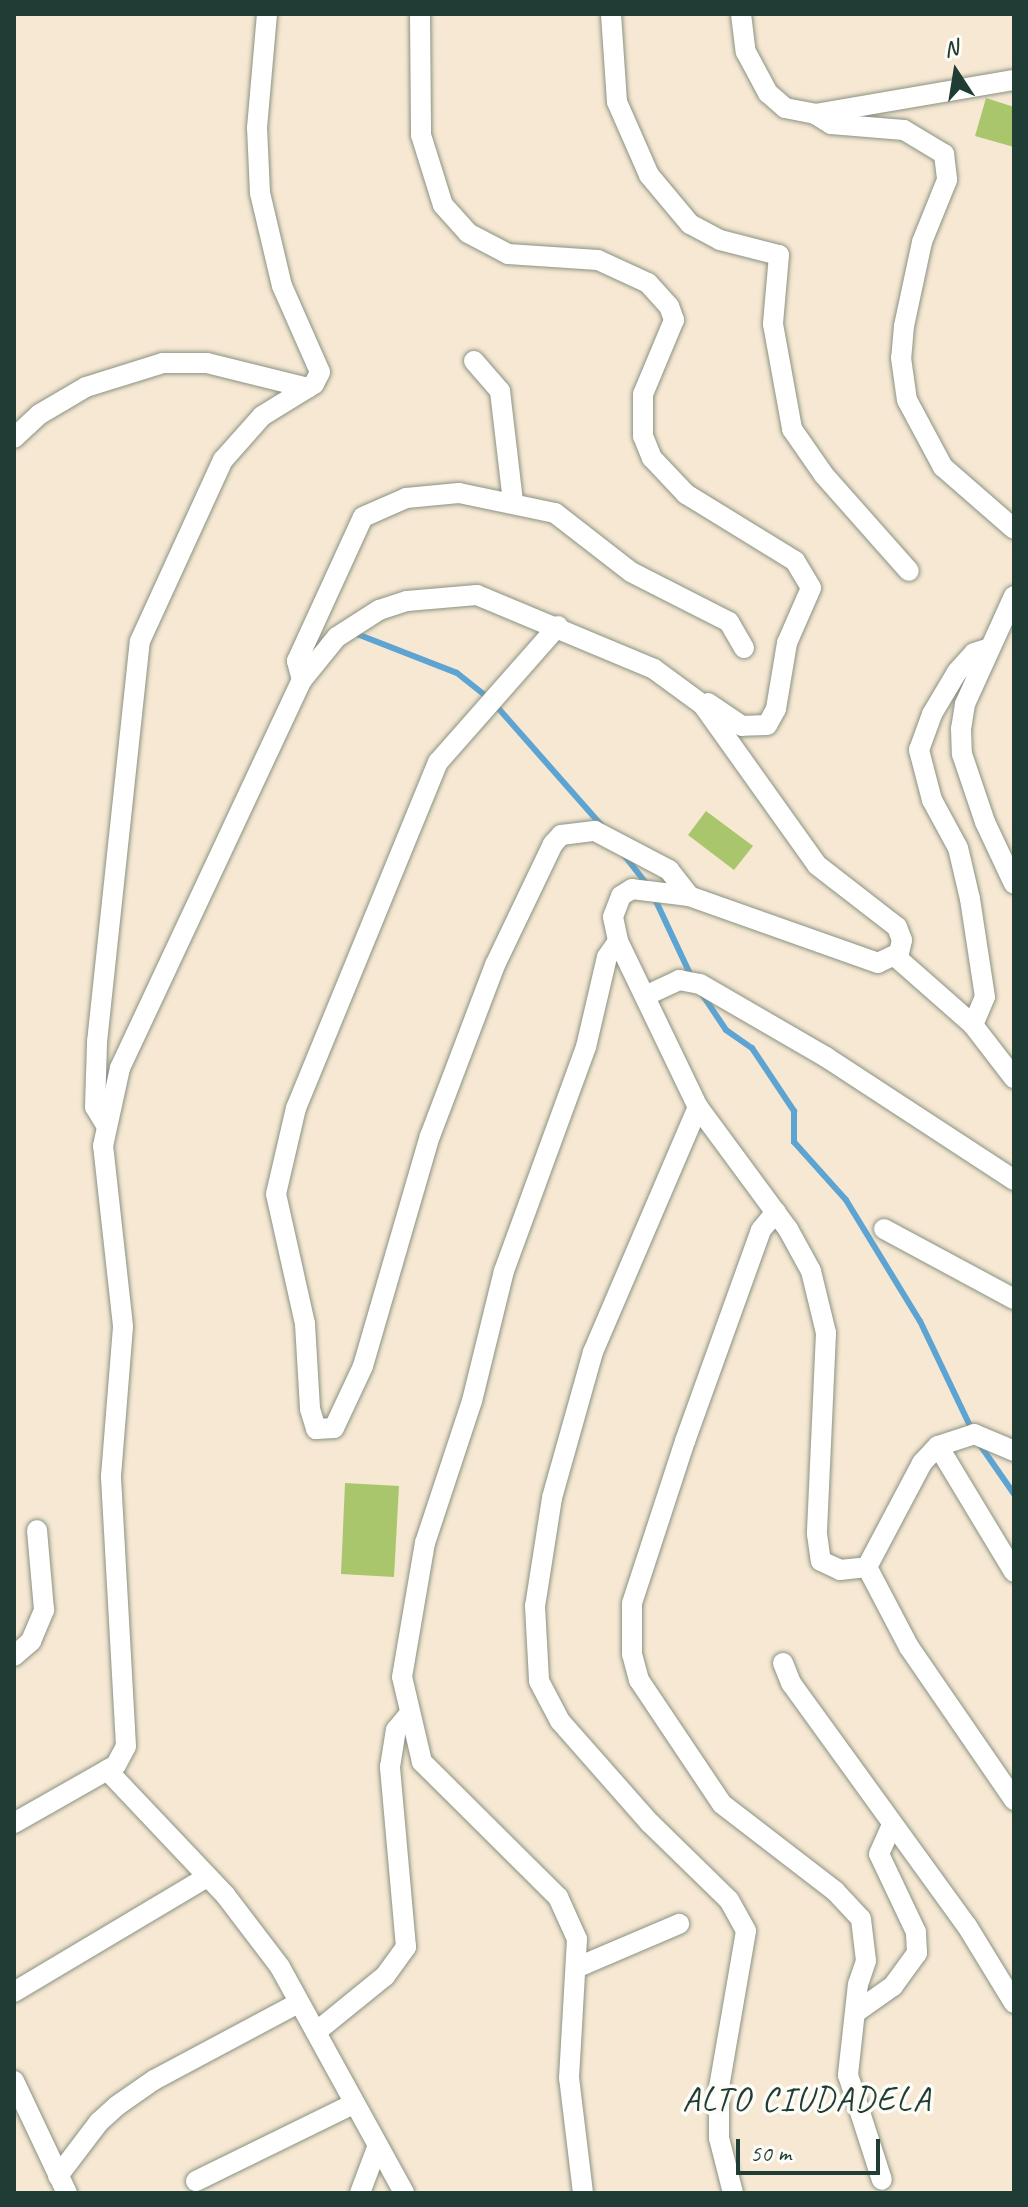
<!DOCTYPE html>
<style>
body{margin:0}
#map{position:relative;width:1028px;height:2207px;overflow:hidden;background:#f6e8d2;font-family:Caveat,sans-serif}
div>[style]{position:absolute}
.green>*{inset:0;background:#aac66d}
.stream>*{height:6px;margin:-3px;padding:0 3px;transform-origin:3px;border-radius:3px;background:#5da4d3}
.roads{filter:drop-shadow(0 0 2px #8a9283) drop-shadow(0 0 2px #8a9283)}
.minor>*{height:20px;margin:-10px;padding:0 10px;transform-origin:10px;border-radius:10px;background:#fff}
span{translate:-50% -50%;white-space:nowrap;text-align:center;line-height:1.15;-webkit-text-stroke:7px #fdfcf7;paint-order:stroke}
.neighbourhood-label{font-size:34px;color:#1f3d34;letter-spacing:2px}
.frame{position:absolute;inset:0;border:16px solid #1f3d34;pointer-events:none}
.north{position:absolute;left:916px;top:32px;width:80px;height:80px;-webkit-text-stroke:6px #fdfcf7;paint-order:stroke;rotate:348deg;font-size:22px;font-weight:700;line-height:32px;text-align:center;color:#1f3d34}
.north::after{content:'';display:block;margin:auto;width:28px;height:36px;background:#1f3d34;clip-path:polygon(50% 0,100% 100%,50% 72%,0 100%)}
.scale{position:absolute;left:736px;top:2139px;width:144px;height:36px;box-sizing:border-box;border:4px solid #1f3d34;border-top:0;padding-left:10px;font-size:24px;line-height:28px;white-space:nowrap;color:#1f3d34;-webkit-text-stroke:6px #fdfcf7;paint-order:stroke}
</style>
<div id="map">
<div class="green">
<i style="clip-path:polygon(986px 98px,1014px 107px,1014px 147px,975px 136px)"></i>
<i style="clip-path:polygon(706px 811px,753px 846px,734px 870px,688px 835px)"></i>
<i style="clip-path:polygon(345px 1483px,399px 1486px,394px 1577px,341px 1574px)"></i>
</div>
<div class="stream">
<i style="left:357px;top:634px;width:107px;rotate:21.3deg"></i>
<i style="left:457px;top:673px;width:43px;rotate:38.5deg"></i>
<i style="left:491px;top:700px;width:169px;rotate:48.6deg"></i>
<i style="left:624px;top:855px;width:37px;rotate:52deg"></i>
<i style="left:654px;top:897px;width:89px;rotate:64.9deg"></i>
<i style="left:702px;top:994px;width:43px;rotate:56.3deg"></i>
<i style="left:726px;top:1030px;width:32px;rotate:35deg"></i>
<i style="left:752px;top:1048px;width:76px;rotate:56.3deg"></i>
<i style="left:794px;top:1111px;width:31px;rotate:90deg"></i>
<i style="left:794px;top:1142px;width:78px;rotate:48.1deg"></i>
<i style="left:846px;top:1200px;width:142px;rotate:58.6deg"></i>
<i style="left:920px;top:1321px;width:123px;rotate:64.5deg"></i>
<i style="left:978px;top:1442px;width:63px;rotate:55.3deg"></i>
</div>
<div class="roads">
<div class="minor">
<i style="left:420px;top:14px;width:121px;rotate:89.5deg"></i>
<i style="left:421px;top:135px;width:73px;rotate:72.6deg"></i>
<i style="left:443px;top:205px;width:38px;rotate:48deg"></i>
<i style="left:468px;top:233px;width:45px;rotate:27.7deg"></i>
<i style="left:508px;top:254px;width:90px;rotate:3.8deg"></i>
<i style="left:598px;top:260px;width:55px;rotate:24.7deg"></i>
<i style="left:648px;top:283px;width:31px;rotate:48deg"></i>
<i style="left:669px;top:306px;width:15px;rotate:70deg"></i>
<i style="left:674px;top:320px;width:80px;rotate:112.7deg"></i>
<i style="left:643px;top:394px;width:42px;rotate:90deg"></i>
<i style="left:643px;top:436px;width:24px;rotate:68deg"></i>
<i style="left:652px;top:458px;width:50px;rotate:46.6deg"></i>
<i style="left:686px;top:494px;width:128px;rotate:31.6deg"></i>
<i style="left:795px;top:561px;width:31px;rotate:59deg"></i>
<i style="left:811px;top:588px;width:60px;rotate:113.6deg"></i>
<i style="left:787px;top:643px;width:67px;rotate:99.5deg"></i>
<i style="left:776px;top:709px;width:18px;rotate:119deg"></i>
<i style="left:767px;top:725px;width:25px;rotate:178deg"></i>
<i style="left:742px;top:726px;width:41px;rotate:-145.9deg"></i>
<i style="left:611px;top:14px;width:88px;rotate:86.1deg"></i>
<i style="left:617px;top:102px;width:80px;rotate:66.3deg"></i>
<i style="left:649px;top:175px;width:64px;rotate:50.1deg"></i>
<i style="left:690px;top:224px;width:34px;rotate:28deg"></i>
<i style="left:720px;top:240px;width:61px;rotate:14.3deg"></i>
<i style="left:779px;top:255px;width:69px;rotate:95deg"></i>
<i style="left:773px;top:324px;width:107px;rotate:79.7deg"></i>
<i style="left:792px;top:429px;width:56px;rotate:55.2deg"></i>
<i style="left:824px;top:475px;width:128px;rotate:48.5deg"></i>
<i style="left:741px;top:14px;width:38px;rotate:83deg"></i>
<i style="left:746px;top:52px;width:47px;rotate:61.8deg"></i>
<i style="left:768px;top:93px;width:23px;rotate:41deg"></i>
<i style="left:785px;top:108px;width:31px;rotate:11deg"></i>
<i style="left:815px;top:114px;width:202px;rotate:-9.7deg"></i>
<i style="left:815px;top:114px;width:19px;rotate:32deg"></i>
<i style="left:831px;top:124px;width:73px;rotate:4.7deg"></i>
<i style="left:904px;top:130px;width:47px;rotate:31deg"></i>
<i style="left:944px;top:154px;width:26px;rotate:83deg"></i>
<i style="left:947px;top:180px;width:67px;rotate:112deg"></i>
<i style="left:922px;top:242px;width:86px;rotate:102.1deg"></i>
<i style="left:904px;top:326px;width:32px;rotate:95deg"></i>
<i style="left:901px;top:358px;width:42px;rotate:81.9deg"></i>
<i style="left:907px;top:400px;width:76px;rotate:61.8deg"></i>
<i style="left:943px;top:467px;width:94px;rotate:41.1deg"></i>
<i style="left:474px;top:361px;width:40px;rotate:49deg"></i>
<i style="left:500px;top:391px;width:112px;rotate:83.3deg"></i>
<i style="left:14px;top:438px;width:35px;rotate:-43deg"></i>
<i style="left:40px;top:414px;width:53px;rotate:-30.4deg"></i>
<i style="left:86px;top:387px;width:81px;rotate:-17.3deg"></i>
<i style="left:163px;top:363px;width:44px"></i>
<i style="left:207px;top:363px;width:104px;rotate:13.9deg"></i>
<i style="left:1014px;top:596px;width:119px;rotate:114.4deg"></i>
<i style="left:965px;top:704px;width:25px;rotate:99deg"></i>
<i style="left:961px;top:729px;width:25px;rotate:88deg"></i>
<i style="left:962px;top:754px;width:72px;rotate:71.3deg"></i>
<i style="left:985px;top:822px;width:68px;rotate:64.9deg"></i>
<i style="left:558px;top:626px;width:181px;rotate:131.4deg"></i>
<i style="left:438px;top:762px;width:374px;rotate:112.3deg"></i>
<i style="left:296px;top:1108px;width:88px;rotate:103.1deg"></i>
<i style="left:276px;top:1194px;width:133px;rotate:77.4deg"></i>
<i style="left:305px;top:1324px;width:85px;rotate:86.6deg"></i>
<i style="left:310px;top:1409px;width:21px;rotate:73deg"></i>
<i style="left:316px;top:1429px;width:18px;rotate:-3deg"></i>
<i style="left:334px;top:1428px;width:68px;rotate:-64.9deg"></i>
<i style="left:363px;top:1366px;width:240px;rotate:-73.8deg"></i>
<i style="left:430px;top:1136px;width:183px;rotate:-69.2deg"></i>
<i style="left:495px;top:965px;width:134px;rotate:-64.4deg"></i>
<i style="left:553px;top:844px;width:12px;rotate:-48deg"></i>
<i style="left:561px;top:835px;width:34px;rotate:-7deg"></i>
<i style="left:595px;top:831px;width:84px;rotate:27.8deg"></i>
<i style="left:669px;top:870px;width:33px;rotate:52deg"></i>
<i style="left:302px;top:680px;width:20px;rotate:-105deg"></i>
<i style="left:297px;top:661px;width:158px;rotate:-65.4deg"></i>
<i style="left:363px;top:517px;width:47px;rotate:-23.8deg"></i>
<i style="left:406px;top:498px;width:53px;rotate:-5.4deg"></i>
<i style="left:459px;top:493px;width:98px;rotate:11.8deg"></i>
<i style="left:555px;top:513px;width:96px;rotate:37.8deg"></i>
<i style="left:631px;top:572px;width:110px;rotate:27deg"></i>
<i style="left:729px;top:622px;width:30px;rotate:60deg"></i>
<i style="left:896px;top:957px;width:103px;rotate:41.4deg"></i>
<i style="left:973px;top:1025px;width:67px;rotate:52.3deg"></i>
<i style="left:645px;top:996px;width:38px;rotate:-25deg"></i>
<i style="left:679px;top:980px;width:21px;rotate:11deg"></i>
<i style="left:700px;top:984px;width:146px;rotate:30.1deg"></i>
<i style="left:826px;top:1057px;width:225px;rotate:33.2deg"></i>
<i style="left:973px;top:1025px;width:30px;rotate:-67deg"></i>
<i style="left:985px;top:997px;width:99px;rotate:-98.7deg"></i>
<i style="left:970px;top:899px;width:52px;rotate:-103.2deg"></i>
<i style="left:958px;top:848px;width:55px;rotate:-118.4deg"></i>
<i style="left:932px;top:800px;width:52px;rotate:-104.6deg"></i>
<i style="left:919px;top:750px;width:38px;rotate:-70deg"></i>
<i style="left:932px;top:714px;width:49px;rotate:-59.2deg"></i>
<i style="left:957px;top:672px;width:25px;rotate:-48deg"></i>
<i style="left:974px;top:653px;width:14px;rotate:-17deg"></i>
<i style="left:698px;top:1107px;width:267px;rotate:113.2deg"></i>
<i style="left:593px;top:1352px;width:152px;rotate:105.7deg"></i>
<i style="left:552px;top:1498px;width:109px;rotate:98.9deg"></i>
<i style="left:535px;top:1606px;width:75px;rotate:86.9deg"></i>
<i style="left:539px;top:1681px;width:45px;rotate:62.3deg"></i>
<i style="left:560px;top:1721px;width:136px;rotate:48.6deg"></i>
<i style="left:650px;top:1823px;width:110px;rotate:44.3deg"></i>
<i style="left:729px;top:1900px;width:35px;rotate:61deg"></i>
<i style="left:746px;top:1931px;width:158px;rotate:99.8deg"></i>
<i style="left:719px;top:2087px;width:51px;rotate:90deg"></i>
<i style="left:719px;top:2138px;width:57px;rotate:75.7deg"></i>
<i style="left:106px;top:1125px;width:21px;rotate:-121deg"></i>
<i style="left:95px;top:1107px;width:65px;rotate:-88.2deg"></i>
<i style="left:97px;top:1042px;width:403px;rotate:-83.9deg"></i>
<i style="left:140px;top:641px;width:199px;rotate:-65.4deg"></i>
<i style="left:223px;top:460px;width:59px;rotate:-48.4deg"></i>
<i style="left:262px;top:416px;width:61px;rotate:-31.6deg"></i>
<i style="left:314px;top:384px;width:13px;rotate:-63deg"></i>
<i style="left:320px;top:372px;width:94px;rotate:-113.8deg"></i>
<i style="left:282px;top:286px;width:96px;rotate:-103.3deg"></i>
<i style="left:260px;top:193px;width:65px;rotate:-92.6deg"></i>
<i style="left:257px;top:128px;width:114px;rotate:-85deg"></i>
<i style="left:776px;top:1212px;width:23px;rotate:130deg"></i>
<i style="left:761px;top:1230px;width:224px;rotate:109.8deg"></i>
<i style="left:685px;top:1441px;width:170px;rotate:108.1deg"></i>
<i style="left:632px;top:1603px;width:51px;rotate:90deg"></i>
<i style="left:632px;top:1654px;width:27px;rotate:75deg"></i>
<i style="left:639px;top:1680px;width:149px;rotate:56.2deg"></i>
<i style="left:722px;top:1804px;width:143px;rotate:37.6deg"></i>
<i style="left:835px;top:1891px;width:38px;rotate:47deg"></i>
<i style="left:861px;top:1919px;width:42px;rotate:83.2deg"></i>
<i style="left:866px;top:1961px;width:24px;rotate:109deg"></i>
<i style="left:858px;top:1984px;width:92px;rotate:96.3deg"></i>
<i style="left:848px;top:2075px;width:110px;rotate:72.1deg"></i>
<i style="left:884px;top:1229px;width:148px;rotate:28.3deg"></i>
<i style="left:938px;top:1446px;width:147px;rotate:58.9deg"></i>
<i style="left:867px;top:1567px;width:90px;rotate:62.3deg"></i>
<i style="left:909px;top:1647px;width:186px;rotate:55.5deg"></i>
<i style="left:14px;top:1656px;width:23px;rotate:-41deg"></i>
<i style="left:31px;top:1641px;width:34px;rotate:-67deg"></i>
<i style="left:44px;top:1610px;width:80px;rotate:-95deg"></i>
<i style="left:783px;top:1663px;width:22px;rotate:68deg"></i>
<i style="left:791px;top:1683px;width:300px;rotate:54.1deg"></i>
<i style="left:967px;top:1926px;width:90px;rotate:58.6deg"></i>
<i style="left:107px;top:1770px;width:173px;rotate:46.6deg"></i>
<i style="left:226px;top:1896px;width:89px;rotate:52.7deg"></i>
<i style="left:280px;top:1967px;width:258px;rotate:61.2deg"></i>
<i style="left:14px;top:1823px;width:117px;rotate:-29.6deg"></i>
<i style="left:116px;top:1765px;width:21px;rotate:-62deg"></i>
<i style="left:126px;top:1746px;width:270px;rotate:-93.2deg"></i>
<i style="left:111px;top:1476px;width:150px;rotate:-85.4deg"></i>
<i style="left:123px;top:1326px;width:181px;rotate:-96.3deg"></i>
<i style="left:103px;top:1146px;width:80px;rotate:-77.7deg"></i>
<i style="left:120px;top:1068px;width:429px;rotate:-64.9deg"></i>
<i style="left:302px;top:680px;width:55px;rotate:-50.9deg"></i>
<i style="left:337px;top:637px;width:50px;rotate:-32.7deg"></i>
<i style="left:379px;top:610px;width:29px;rotate:-18deg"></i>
<i style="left:407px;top:601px;width:70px;rotate:-4.9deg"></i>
<i style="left:477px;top:595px;width:192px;rotate:22.7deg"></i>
<i style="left:654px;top:669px;width:61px;rotate:36.3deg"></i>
<i style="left:703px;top:705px;width:196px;rotate:54.5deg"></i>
<i style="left:817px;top:865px;width:101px;rotate:37.8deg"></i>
<i style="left:897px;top:927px;width:14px;rotate:69deg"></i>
<i style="left:902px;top:940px;width:13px;rotate:103deg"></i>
<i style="left:899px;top:953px;width:23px;rotate:155deg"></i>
<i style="left:878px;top:963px;width:201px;rotate:-160.5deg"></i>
<i style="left:689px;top:896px;width:57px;rotate:-173deg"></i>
<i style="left:632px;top:889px;width:13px;rotate:148deg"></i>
<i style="left:621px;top:896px;width:22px;rotate:111deg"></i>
<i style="left:613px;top:917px;width:25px;rotate:78deg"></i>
<i style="left:618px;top:941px;width:184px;rotate:64.3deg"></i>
<i style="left:698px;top:1107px;width:152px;rotate:53.6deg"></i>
<i style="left:788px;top:1229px;width:48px;rotate:61.3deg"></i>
<i style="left:811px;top:1271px;width:64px;rotate:76.4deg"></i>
<i style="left:826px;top:1333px;width:201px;rotate:92.6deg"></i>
<i style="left:817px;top:1534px;width:27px;rotate:82deg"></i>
<i style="left:821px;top:1561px;width:21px;rotate:25deg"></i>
<i style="left:840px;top:1570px;width:27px;rotate:-6deg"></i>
<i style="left:867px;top:1567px;width:118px;rotate:-62.1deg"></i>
<i style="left:922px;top:1463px;width:23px;rotate:-47deg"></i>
<i style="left:938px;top:1446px;width:38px;rotate:-18deg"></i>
<i style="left:974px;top:1434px;width:43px;rotate:23deg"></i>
<i style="left:578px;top:1967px;width:110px;rotate:-23.1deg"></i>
<i style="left:14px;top:1992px;width:225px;rotate:-30.8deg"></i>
<i style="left:859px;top:2010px;width:42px;rotate:-35.2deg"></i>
<i style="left:893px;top:1986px;width:41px;rotate:-54deg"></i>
<i style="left:917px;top:1953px;width:21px;rotate:-93deg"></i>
<i style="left:916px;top:1932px;width:86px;rotate:-115.4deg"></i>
<i style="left:879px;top:1854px;width:30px;rotate:-66deg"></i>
<i style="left:316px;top:2032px;width:89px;rotate:-39.1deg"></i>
<i style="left:385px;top:1976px;width:36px;rotate:-54deg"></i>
<i style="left:406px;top:1947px;width:181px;rotate:-95.1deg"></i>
<i style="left:390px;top:1767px;width:37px;rotate:-81deg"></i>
<i style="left:396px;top:1730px;width:17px;rotate:-50deg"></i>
<i style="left:14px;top:2081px;width:124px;rotate:64.7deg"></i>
<i style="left:58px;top:2176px;width:68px;rotate:-52.8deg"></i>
<i style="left:99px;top:2122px;width:25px;rotate:-42deg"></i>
<i style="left:118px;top:2105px;width:44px;rotate:-34.8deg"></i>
<i style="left:154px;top:2080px;width:163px;rotate:-28.1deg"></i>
<i style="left:196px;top:2181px;width:175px;rotate:-26.1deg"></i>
<i style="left:360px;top:2193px;width:51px;rotate:-69.4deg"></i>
<i style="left:583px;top:2193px;width:116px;rotate:-96.9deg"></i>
<i style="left:569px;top:2078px;width:139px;rotate:-86.7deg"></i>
<i style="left:577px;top:1939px;width:46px;rotate:-114.3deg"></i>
<i style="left:558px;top:1897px;width:192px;rotate:-135.2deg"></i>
<i style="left:422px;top:1762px;width:87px;rotate:-103.2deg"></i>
<i style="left:402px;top:1677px;width:136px;rotate:-80.3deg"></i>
<i style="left:425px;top:1543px;width:150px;rotate:-71.7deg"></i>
<i style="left:472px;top:1401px;width:134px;rotate:-76.2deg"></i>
<i style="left:504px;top:1271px;width:239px;rotate:-69.9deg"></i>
<i style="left:586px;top:1047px;width:92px;rotate:-76.9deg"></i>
<i style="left:607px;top:957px;width:19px;rotate:-55deg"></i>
</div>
</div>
<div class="neighbourhood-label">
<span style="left:807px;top:2099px">ALTO CIUDADELA</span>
</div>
<div class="frame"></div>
<div class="north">N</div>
<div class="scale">50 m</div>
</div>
